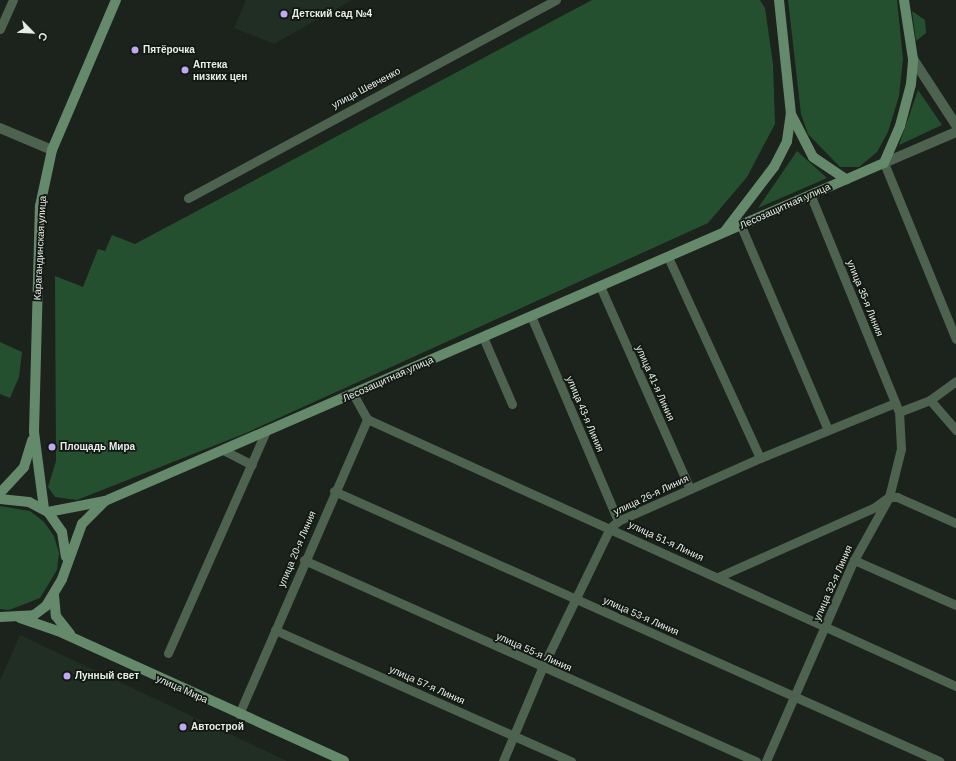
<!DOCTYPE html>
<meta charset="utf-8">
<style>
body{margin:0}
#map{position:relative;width:956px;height:761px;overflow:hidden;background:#1b231c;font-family:Arial,sans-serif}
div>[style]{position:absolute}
.built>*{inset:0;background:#212e23}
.green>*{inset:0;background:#25502f}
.minor>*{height:9px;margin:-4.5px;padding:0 4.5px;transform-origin:4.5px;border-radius:4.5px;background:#4d6350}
.tertiary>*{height:10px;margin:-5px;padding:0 5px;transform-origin:5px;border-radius:5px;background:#4d6350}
.secondary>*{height:10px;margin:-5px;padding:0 5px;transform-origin:5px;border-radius:5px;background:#65896b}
.dots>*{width:11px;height:11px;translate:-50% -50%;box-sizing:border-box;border:2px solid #121913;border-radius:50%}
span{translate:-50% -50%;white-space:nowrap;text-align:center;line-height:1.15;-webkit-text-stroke:3.5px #121913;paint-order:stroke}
.poi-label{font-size:10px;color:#e8ede8;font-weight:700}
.left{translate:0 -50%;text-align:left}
.street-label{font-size:10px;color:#e8ede8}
.north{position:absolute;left:12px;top:12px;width:40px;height:40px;-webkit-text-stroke:3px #121913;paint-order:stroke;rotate:114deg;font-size:11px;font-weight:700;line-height:16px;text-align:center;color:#e8ede8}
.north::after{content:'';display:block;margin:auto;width:14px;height:18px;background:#e8ede8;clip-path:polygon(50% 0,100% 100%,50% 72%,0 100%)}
</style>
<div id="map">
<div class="built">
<i style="clip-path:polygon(246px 0,352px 0,274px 44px,234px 28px)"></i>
<i style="clip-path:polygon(20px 635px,287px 761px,0 761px,0 680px)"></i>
</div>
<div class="green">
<i style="clip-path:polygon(592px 0,760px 0,765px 8px,773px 64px,775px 124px,747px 177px,708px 223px,246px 433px,77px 500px,55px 497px,48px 487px,56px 461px,55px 276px,83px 287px,98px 249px,105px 251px,112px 235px,135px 244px)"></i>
<i style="clip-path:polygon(788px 0,897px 0,903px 59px,899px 96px,888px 132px,877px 152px,859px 167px,840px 167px,808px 134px,801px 114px)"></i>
<i style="clip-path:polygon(912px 11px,925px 20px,926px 33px,916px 41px)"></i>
<i style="clip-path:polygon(918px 90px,942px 125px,899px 145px)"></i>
<i style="clip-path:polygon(797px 151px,827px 178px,758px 208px)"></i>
<i style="clip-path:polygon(0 342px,22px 352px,19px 377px,10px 398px,0 394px)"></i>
<i style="clip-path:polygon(0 506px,30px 511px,44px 522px,54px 536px,59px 553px,57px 570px,40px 598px,9px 610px,0 609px)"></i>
</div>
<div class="minor">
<i style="left:0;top:29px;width:32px;rotate:-66deg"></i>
<i style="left:884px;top:163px;width:190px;rotate:67.8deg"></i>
<i style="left:188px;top:198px;width:418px;rotate:-28.3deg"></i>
<i style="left:741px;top:226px;width:220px;rotate:66.9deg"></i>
<i style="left:668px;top:257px;width:221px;rotate:65.4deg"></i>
<i style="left:600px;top:286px;width:222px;rotate:66.1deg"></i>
<i style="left:531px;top:316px;width:223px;rotate:67deg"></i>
<i style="left:483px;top:337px;width:73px;rotate:66.6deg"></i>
<i style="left:930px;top:400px;width:40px;rotate:49deg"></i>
<i style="left:899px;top:412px;width:33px;rotate:-21deg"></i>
<i style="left:930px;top:400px;width:32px;rotate:-36deg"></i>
<i style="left:367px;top:419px;width:647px;rotate:24.39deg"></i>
<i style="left:225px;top:451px;width:30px;rotate:27deg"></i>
<i style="left:334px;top:491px;width:663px;rotate:24.05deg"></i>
<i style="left:304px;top:560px;width:495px;rotate:24deg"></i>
<i style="left:854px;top:560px;width:111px;rotate:23.8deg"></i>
<i style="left:718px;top:577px;width:172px;rotate:-24deg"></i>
<i style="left:875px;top:507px;width:17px;rotate:-36deg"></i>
<i style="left:889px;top:497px;width:8px"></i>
<i style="left:897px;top:497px;width:64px;rotate:23.8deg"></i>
<i style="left:275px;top:630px;width:324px;rotate:23.9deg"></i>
<i style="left:168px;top:653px;width:240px;rotate:-66.2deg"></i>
<i style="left:239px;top:714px;width:322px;rotate:-66.5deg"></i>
<i style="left:367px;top:419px;width:29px;rotate:-119deg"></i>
<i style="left:503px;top:761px;width:101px;rotate:-67.2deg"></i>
<i style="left:542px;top:668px;width:156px;rotate:-64.1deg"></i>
<i style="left:610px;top:528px;width:11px;rotate:-41deg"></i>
<i style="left:618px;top:521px;width:155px;rotate:-23.9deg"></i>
<i style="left:760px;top:458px;width:146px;rotate:-22.2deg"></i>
<i style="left:766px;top:761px;width:219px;rotate:-66.4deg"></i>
<i style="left:854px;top:560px;width:72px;rotate:-60.9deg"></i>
<i style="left:889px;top:497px;width:49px;rotate:-76deg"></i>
<i style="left:901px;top:449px;width:37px;rotate:-93deg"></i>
<i style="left:899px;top:412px;width:235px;rotate:-112.2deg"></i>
</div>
<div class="tertiary">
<i style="left:913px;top:59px;width:79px;rotate:56.9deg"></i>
<i style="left:0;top:128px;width:56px;rotate:22.9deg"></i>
<i style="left:884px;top:163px;width:78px;rotate:-23.3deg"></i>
</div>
<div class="secondary">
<i style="left:779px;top:0;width:115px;rotate:84deg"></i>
<i style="left:791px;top:114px;width:48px;rotate:62.9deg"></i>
<i style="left:813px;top:157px;width:40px;rotate:34deg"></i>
<i style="left:725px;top:231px;width:81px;rotate:-52.6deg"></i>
<i style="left:774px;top:167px;width:29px;rotate:-63deg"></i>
<i style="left:787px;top:141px;width:27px;rotate:-82deg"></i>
<i style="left:0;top:493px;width:35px;rotate:-47deg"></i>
<i style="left:24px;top:467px;width:28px;rotate:-73deg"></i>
<i style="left:0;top:499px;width:29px;rotate:6deg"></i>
<i style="left:29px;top:502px;width:21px;rotate:28deg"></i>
<i style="left:48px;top:512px;width:24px;rotate:55deg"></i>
<i style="left:62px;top:532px;width:25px;rotate:81deg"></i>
<i style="left:44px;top:509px;width:78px;rotate:-97.4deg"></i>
<i style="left:34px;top:432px;width:226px;rotate:-88.5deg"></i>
<i style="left:40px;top:206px;width:57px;rotate:-77.9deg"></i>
<i style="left:52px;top:150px;width:163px;rotate:-66.9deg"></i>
<i style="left:48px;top:512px;width:58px;rotate:-10.9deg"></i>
<i style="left:105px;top:501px;width:849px;rotate:-23.46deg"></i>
<i style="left:884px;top:163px;width:40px;rotate:-66.6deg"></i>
<i style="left:900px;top:126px;width:43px;rotate:-75.3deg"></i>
<i style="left:911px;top:84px;width:25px;rotate:-85deg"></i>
<i style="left:913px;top:59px;width:60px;rotate:-98.7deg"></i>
<i style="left:54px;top:595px;width:21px;rotate:85deg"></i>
<i style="left:56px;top:616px;width:23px;rotate:52deg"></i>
<i style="left:0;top:617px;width:34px;rotate:-3deg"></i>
<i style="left:34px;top:615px;width:15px;rotate:-37deg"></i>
<i style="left:46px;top:606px;width:31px;rotate:-59deg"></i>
<i style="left:62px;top:579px;width:59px;rotate:-70deg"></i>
<i style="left:82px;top:524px;width:31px;rotate:-45deg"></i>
<i style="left:20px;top:618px;width:40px;rotate:18.9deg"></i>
<i style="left:58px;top:631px;width:314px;rotate:24.4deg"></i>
</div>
<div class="dots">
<i style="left:284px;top:14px;background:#c1a8f3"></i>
<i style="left:135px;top:50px;background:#c1a8f3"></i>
<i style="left:185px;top:70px;background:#c1a8f3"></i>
<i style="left:52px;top:447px;background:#c1a8f3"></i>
<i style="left:67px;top:676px;background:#c1a8f3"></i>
<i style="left:183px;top:727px;background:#c1a8f3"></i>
</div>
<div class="poi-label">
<span class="left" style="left:292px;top:14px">Детский сад №4</span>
<span class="left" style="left:143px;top:50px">Пятёрочка</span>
<span class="left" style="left:193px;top:70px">Аптека<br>низких цен</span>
<span class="left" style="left:60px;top:447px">Площадь Мира</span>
<span class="left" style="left:75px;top:676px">Лунный свет</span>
<span class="left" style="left:191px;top:727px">Автострой</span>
</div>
<div class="street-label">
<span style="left:366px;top:88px;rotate:-28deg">улица Шевченко</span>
<span style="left:785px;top:206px;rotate:-24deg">Лесозащитная улица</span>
<span style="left:40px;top:248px;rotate:-87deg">Карагандинская улица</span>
<span style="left:865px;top:298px;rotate:68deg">улица 35-я Линия</span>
<span style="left:388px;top:379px;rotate:-24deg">Лесозащитная улица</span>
<span style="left:655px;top:383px;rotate:66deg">улица 41-я Линия</span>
<span style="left:585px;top:414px;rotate:67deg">улица 43-я Линия</span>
<span style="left:651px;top:495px;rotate:-25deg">улица 26-я Линия</span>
<span style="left:666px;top:541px;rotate:25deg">улица 51-я Линия</span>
<span style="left:297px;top:549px;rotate:-67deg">улица 20-я Линия</span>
<span style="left:833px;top:583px;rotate:-66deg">улица 32-я Линия</span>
<span style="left:641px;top:616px;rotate:24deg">улица 53-я Линия</span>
<span style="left:534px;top:652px;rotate:24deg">улица 55-я Линия</span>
<span style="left:427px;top:685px;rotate:24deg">улица 57-я Линия</span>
<span style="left:182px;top:689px;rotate:24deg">улица Мира</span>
</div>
<div class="north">С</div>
</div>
